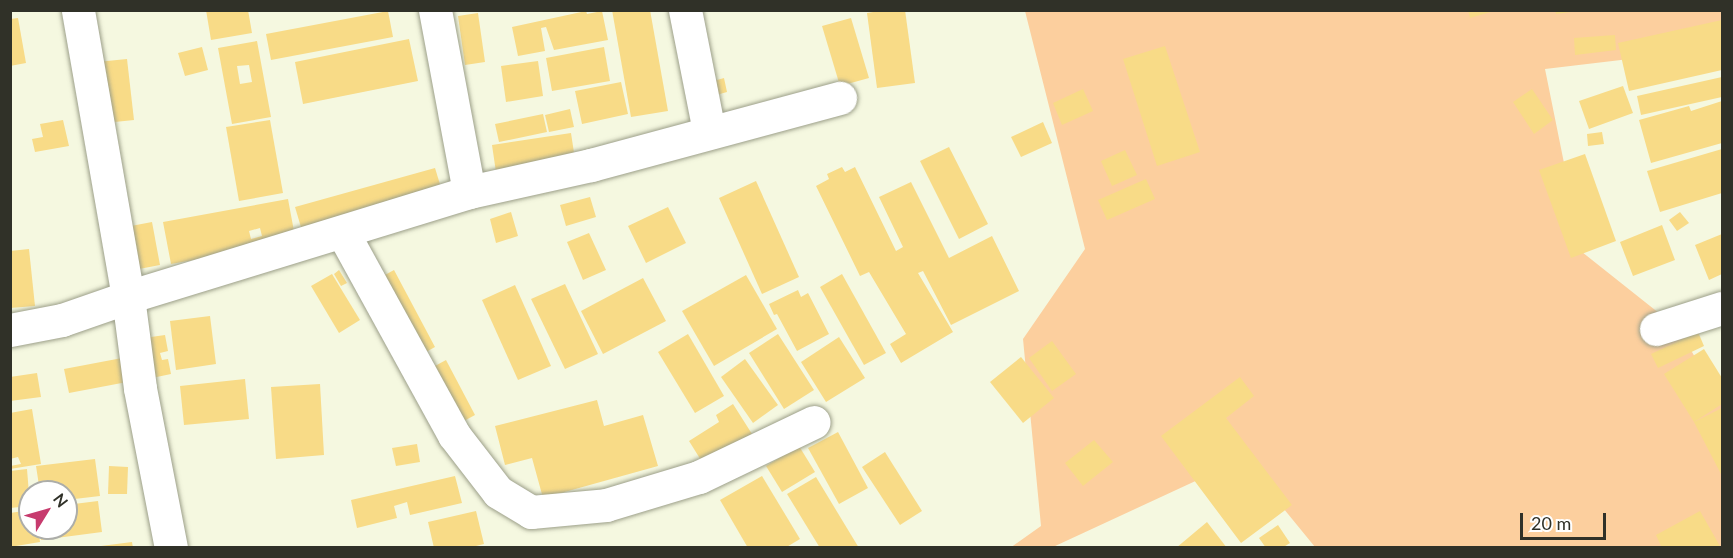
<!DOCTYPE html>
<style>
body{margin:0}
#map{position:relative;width:1733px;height:558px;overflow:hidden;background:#f5f8e0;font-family:Lato,sans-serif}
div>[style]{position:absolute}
.green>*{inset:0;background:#fccf9e}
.building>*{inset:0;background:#f8db87}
.roads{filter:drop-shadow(0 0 2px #9c9f89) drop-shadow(0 0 2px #9c9f89)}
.minor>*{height:33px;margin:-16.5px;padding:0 16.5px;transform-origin:16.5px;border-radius:16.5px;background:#fff}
span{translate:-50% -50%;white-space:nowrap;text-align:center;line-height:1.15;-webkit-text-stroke:4.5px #fff;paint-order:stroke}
.frame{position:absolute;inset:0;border:12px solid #303128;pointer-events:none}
.north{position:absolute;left:18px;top:480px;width:60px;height:60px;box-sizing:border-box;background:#fff;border:2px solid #acada9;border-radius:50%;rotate:53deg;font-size:16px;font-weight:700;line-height:24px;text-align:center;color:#303128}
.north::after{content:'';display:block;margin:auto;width:21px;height:27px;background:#c73b6e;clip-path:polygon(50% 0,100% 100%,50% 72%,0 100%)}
.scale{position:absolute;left:1520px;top:513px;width:86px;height:27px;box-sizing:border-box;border:3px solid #303128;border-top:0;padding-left:8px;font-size:18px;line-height:21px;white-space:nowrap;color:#303128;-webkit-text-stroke:4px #fff;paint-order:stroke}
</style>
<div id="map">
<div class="green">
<i style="clip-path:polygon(1025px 11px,1722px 11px,1722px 48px,1545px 69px,1582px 252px,1679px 329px,1722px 405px,1722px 547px,1315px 547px,1243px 459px,1053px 547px,1010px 548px,1041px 526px,1023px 339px,1085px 249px)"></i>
</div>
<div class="building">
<i style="clip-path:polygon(206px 10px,248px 10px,252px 33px,211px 40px)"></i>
<i style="clip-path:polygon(612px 10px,650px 10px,668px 111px,631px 117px)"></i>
<i style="clip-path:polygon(885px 10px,905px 10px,915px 83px,877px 88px,867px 13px)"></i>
<i style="clip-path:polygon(1468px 10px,1494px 10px,1494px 11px,1470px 18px)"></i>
<i style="clip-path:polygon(1555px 10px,1571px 10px,1571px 12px,1556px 14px)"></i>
<i style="clip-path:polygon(388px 11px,393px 37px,271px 60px,266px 34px)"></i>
<i style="clip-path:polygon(586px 11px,587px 14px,602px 11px,608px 40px,554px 50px,546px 27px,541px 28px,545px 51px,518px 56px,512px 27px)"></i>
<i style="clip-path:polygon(478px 13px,485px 62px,465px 65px,458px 16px)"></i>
<i style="clip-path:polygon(18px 18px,26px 63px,10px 66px,10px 19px)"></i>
<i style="clip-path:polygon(851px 18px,869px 78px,840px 86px,822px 26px)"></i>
<i style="clip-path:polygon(1722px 20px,1722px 70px,1629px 91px,1618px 43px)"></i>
<i style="clip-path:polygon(1615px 35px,1616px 50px,1575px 55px,1574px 38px)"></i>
<i style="clip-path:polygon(409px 39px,418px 81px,303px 104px,295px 62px)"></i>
<i style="clip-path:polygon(evenodd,257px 41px,271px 117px,232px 124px,218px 48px,257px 41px,249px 65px,252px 82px,240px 84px,237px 66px,249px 65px)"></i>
<i style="clip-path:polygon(1165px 46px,1200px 152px,1157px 166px,1123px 59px)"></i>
<i style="clip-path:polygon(202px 47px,208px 70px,185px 76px,178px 53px)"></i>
<i style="clip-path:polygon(604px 47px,610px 81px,552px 91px,546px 58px)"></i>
<i style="clip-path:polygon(127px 59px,134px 120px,105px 123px,97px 62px)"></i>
<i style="clip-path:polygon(538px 61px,543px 96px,506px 102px,501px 66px)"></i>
<i style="clip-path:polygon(1722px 77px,1722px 97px,1641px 115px,1637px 96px)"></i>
<i style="clip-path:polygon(724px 78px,727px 92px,713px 96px,710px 82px)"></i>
<i style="clip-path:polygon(621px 82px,628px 114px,582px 124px,575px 91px)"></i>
<i style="clip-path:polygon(1623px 86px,1633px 113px,1589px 129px,1579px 101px)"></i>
<i style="clip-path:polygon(1083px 89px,1093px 111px,1062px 125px,1053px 103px)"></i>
<i style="clip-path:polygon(1532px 89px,1553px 120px,1534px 134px,1513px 102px)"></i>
<i style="clip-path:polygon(1722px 101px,1722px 143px,1651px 163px,1639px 120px,1689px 106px,1691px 111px)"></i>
<i style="clip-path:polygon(570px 109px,574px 127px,549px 132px,545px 115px)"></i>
<i style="clip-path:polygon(543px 114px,547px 132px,499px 142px,495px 124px)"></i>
<i style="clip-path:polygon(63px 120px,69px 146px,35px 152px,32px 139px,43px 137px,40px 124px)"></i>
<i style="clip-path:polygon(270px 120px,283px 193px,239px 201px,226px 127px)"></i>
<i style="clip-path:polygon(1043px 122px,1052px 143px,1021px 157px,1011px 137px)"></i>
<i style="clip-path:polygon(1602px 132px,1604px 144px,1588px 146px,1587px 134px)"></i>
<i style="clip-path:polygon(571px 133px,576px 166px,497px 179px,492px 145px)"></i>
<i style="clip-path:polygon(949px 147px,988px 224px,959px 239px,920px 161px)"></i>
<i style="clip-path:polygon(1722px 149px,1722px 193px,1660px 212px,1647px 171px)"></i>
<i style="clip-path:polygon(1125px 150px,1137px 175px,1112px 186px,1101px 161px)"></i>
<i style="clip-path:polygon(1585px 154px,1616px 241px,1571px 258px,1539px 170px)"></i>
<i style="clip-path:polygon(842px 167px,845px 172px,855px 167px,896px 251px,903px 247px,879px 197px,911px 182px,949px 258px,992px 236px,1019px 291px,951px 325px,923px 271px,918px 273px,953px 332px,901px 363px,890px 344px,906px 334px,869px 272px,860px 276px,816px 186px,829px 179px,827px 174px)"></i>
<i style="clip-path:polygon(435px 168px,443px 194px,303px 234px,295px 207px)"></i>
<i style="clip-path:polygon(1146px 179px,1155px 199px,1107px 220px,1098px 200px)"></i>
<i style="clip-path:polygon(756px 181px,799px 277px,762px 294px,719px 198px)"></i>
<i style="clip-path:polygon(590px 197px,596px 217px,566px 226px,560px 205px)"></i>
<i style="clip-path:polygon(evenodd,288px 199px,296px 242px,171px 264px,163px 222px,288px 199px,260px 228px,262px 236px,251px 239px,249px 231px,260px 228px)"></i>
<i style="clip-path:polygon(668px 207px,686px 243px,646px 263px,628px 226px)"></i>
<i style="clip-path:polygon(511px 212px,518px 236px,496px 243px,490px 219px)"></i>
<i style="clip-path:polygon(1680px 212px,1689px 223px,1677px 231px,1669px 220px)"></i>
<i style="clip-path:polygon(152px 222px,160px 265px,139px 269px,131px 226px)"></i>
<i style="clip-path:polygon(1662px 225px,1675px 260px,1633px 276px,1620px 242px)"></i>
<i style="clip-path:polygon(589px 233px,606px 270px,583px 280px,567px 242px)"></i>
<i style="clip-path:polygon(1722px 234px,1722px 274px,1709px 280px,1695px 245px)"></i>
<i style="clip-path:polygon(29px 249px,35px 306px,10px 308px,10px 251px)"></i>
<i style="clip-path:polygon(339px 270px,347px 283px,341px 286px,334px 274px)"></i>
<i style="clip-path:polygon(394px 270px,435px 347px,415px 358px,374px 281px)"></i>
<i style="clip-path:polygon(332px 274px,360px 320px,339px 333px,311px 286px)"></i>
<i style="clip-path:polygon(842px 274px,886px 353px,864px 365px,820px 287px)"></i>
<i style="clip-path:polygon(746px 275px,777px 329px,714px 366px,682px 311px)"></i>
<i style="clip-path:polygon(643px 278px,666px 321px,603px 354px,581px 311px)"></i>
<i style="clip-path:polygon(565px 284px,598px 354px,565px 369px,531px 299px)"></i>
<i style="clip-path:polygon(515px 285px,551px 366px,518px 380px,482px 300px)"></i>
<i style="clip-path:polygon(798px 290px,801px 297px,808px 293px,829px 334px,797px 351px,777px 314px,774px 315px,769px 304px)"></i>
<i style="clip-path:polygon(210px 316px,216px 364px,176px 370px,170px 321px)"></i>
<i style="clip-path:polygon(1698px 332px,1704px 346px,1658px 368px,1651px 354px)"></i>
<i style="clip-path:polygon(688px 334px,724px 396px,695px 413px,658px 352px)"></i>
<i style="clip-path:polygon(778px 334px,814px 390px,784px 409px,749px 353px)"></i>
<i style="clip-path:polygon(165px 335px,168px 351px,160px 353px,162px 360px,168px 359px,171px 374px,152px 378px,144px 338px)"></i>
<i style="clip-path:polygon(839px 337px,865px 378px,826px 402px,801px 362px)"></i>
<i style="clip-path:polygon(1052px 341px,1076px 374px,1052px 391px,1029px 358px)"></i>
<i style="clip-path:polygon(1704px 349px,1722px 378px,1722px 404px,1694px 422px,1664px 374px)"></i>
<i style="clip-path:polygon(1021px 357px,1054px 398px,1023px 423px,990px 382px)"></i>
<i style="clip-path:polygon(122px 358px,127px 382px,69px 393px,64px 369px)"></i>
<i style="clip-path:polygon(745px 359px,778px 405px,753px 423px,721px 377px)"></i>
<i style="clip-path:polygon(446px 360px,475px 415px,453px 427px,424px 372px)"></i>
<i style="clip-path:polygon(37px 373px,41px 397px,10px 401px,10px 377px)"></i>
<i style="clip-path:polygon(1240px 377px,1254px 396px,1226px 418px,1292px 505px,1241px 543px,1161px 436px)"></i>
<i style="clip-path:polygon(245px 379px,249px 419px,184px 425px,180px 386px)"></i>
<i style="clip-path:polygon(320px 384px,324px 455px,276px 459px,271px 387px)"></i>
<i style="clip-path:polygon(597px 400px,604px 426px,643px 415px,658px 466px,543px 498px,532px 458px,505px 465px,495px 426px)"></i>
<i style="clip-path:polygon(733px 404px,752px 434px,704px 465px,689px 441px,719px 422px,716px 415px)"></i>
<i style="clip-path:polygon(1722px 408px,1722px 476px,1694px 422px)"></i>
<i style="clip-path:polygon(32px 409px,41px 464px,10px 469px,10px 466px,21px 464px,18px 457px,10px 459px,10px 413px)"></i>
<i style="clip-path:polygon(838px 432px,868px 488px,839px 504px,808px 448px)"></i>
<i style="clip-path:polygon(1094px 440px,1113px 462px,1083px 486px,1065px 463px)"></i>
<i style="clip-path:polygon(417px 444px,420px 462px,396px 466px,392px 448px)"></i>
<i style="clip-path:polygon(799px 446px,815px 472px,782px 492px,766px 466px)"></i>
<i style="clip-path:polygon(885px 452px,922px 511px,900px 525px,862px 467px)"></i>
<i style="clip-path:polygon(95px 459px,100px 496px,66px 500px,66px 492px,40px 492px,36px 466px)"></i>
<i style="clip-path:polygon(109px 466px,128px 467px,127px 494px,108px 494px)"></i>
<i style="clip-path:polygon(27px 469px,30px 506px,10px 508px,10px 471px)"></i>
<i style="clip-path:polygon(455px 476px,462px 503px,410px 515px,407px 502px,394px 506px,397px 518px,357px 528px,351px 500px)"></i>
<i style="clip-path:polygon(762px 476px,800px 539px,785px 548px,748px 548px,720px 500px)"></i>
<i style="clip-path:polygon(816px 477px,859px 548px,820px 548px,787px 494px)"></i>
<i style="clip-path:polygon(98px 501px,102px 532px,41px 540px,40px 528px,66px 528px,66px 505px)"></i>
<i style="clip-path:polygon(30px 510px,30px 528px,38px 528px,40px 542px,10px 547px,10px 513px)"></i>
<i style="clip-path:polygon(476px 511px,484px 544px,468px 548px,434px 548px,428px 522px)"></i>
<i style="clip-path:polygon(1700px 511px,1721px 548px,1662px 548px,1656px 535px)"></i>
<i style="clip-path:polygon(1207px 522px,1227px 548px,1176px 548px)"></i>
<i style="clip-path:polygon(1278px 525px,1290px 543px,1282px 548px,1266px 548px,1259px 538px)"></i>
<i style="clip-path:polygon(132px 542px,133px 548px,102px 548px,101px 546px)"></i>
</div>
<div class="roads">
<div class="minor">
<i style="left:435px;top:10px;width:185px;rotate:79.4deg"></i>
<i style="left:685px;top:10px;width:123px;rotate:78.8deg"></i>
<i style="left:343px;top:233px;width:230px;rotate:61.2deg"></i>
<i style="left:454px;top:435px;width:72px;rotate:52.3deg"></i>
<i style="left:498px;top:492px;width:39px;rotate:31deg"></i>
<i style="left:531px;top:512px;width:75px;rotate:-5.3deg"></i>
<i style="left:606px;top:505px;width:97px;rotate:-16.8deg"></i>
<i style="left:699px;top:477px;width:127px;rotate:-25.6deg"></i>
<i style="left:1656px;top:329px;width:69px;rotate:-17.7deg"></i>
<i style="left:10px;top:330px;width:53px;rotate:-10.9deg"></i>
<i style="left:62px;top:320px;width:70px;rotate:-19.2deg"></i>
<i style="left:128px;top:297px;width:291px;rotate:-99.9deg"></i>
<i style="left:171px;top:548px;width:163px;rotate:-101deg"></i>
<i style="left:140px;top:388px;width:92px;rotate:-97.5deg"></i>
<i style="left:128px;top:297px;width:357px;rotate:-17.1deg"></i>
<i style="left:469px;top:192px;width:125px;rotate:-12.5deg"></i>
<i style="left:591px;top:165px;width:258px;rotate:-15.1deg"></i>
</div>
</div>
<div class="frame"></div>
<div class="north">N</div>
<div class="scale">20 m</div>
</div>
